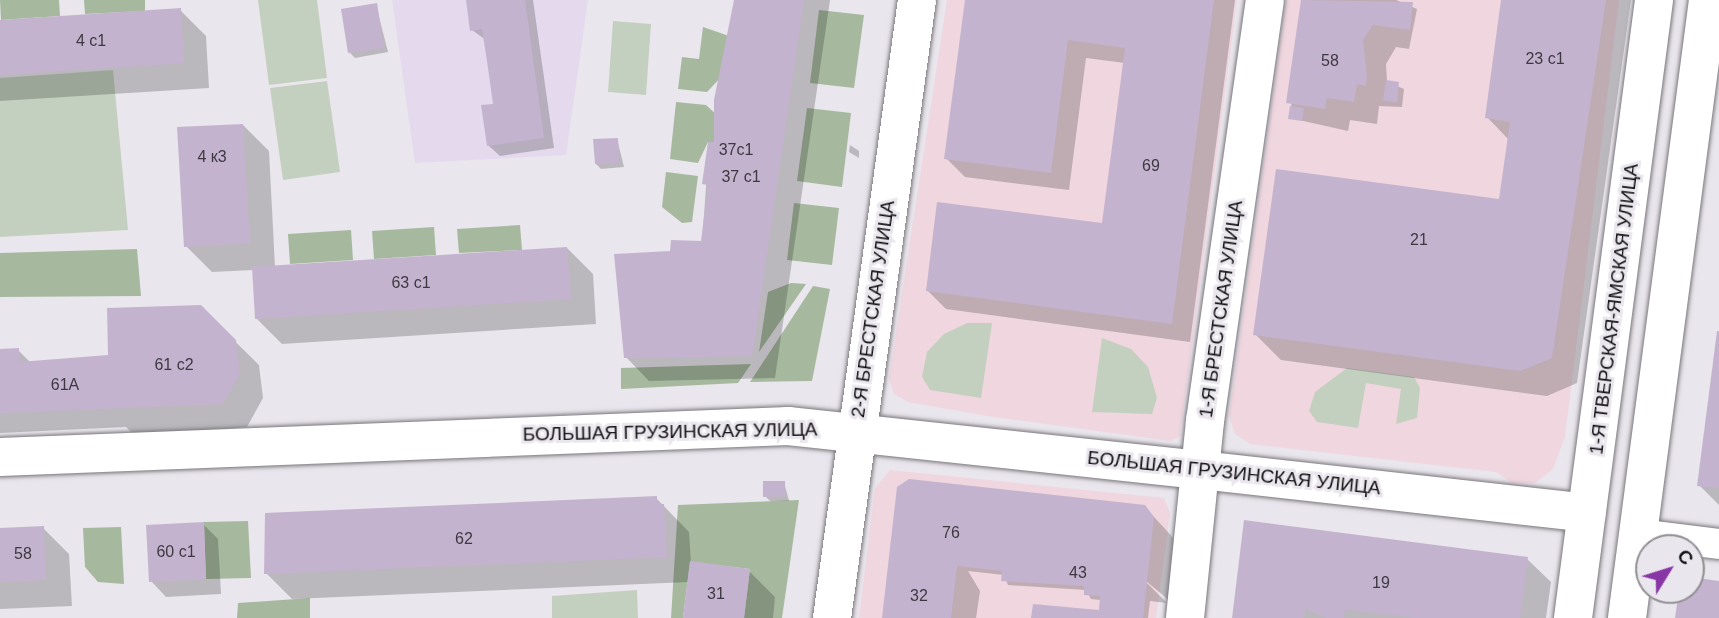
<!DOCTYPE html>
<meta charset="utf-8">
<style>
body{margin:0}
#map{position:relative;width:1719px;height:618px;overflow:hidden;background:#eae6ed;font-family:Arial,sans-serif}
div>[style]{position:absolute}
.commercial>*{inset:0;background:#efd6df}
.education>*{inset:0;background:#e4d9ed}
.green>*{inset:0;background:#c4d0bf}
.forest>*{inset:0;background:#a6b99f}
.shadow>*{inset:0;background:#0003}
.building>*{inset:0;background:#c4b3ce}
.roads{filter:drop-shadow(0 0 2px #79777c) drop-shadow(0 0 2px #79777c)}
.minor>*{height:30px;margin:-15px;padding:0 15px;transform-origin:15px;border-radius:15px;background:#fff}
.tertiary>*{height:38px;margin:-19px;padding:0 19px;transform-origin:19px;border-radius:19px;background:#fff}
.secondary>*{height:38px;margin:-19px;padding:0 19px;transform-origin:19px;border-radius:19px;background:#fff}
.primary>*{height:38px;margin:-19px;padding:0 19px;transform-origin:19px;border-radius:19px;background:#fff}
span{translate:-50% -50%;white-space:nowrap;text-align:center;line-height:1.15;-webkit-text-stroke:6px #eae6ed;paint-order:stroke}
.number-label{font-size:16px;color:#3e3941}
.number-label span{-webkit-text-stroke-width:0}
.street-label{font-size:19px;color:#111012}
.north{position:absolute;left:1635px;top:534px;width:70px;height:70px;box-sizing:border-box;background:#eae6ed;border:2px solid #939095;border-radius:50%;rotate:52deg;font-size:19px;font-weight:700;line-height:28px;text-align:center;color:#111012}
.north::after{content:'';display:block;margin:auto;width:24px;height:32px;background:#8836a5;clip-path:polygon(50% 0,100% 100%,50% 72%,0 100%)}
</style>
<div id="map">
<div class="commercial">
<i style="clip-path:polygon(947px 0,1237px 0,1180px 436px,1171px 441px,993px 417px,908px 402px,894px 394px,889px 379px)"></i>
<i style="clip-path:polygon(1286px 0,1619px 0,1565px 437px,1553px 469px,1535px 483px,1512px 483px,1496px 472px,1250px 444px,1235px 434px,1229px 416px)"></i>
<i style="clip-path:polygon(890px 470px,1164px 498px,1170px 513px,1156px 618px,859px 618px,875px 488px)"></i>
</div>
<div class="education">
<i style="clip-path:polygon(392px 0,588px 0,566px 155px,415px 163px)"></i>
</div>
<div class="green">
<i style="clip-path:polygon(258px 0,317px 0,327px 78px,269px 85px)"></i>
<i style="clip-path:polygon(613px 21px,651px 24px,646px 95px,608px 92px)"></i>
<i style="clip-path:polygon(113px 70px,128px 230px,0 237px,0 78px)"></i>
<i style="clip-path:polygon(327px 81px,340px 172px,283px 180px,270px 88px)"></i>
<i style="clip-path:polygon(967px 323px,992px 323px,981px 398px,930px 390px,922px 377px,927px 352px,944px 334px)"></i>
<i style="clip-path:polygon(1102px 338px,1131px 349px,1148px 367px,1157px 398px,1152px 414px,1092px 412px)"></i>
<i style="clip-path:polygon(1347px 368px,1414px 377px,1420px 388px,1417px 418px,1396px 424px,1401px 389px,1366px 383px,1358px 428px,1317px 422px,1309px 411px,1315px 392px)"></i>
<i style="clip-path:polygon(637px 590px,638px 618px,552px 618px,552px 596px)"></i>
</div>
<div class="forest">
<i style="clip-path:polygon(0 0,59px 0,60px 16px,1px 20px)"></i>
<i style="clip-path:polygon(84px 0,145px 0,145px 11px,85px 14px)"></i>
<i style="clip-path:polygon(819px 10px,864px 15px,854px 88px,810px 83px)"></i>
<i style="clip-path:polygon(703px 27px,729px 36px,724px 74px,707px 92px,678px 89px,682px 57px,699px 59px)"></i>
<i style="clip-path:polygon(676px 102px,706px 105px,718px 116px,714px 142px,708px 142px,698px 163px,670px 159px)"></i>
<i style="clip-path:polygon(807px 108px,851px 113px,842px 187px,797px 181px)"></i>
<i style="clip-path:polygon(666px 172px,698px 176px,692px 222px,682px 223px,662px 207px)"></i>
<i style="clip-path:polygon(794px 203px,839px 208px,832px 265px,787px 260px)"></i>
<i style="clip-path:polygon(520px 225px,522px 250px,459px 253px,457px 229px)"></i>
<i style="clip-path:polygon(434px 227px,436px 255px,374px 259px,372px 231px)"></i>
<i style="clip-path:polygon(351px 230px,353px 260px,290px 264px,288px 234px)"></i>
<i style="clip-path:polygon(137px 249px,141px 296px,0 297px,0 253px)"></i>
<i style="clip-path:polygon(791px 283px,806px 284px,759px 352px,768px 292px)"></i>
<i style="clip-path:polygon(813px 286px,830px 289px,812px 381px,750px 382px)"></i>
<i style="clip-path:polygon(751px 364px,738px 383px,621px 389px,621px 368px)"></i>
<i style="clip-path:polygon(799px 500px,782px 618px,744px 618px,750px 569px,690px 562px,683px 618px,671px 618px,678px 505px)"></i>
<i style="clip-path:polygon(248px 521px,251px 578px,206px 579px,204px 522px)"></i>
<i style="clip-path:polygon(121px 527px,124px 584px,98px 582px,85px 567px,83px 528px)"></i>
<i style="clip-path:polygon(310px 598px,310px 618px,237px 618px,238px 603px)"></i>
</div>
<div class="shadow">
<i style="clip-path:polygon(468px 0,533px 0,554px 148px,500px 156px,489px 146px,495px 105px,486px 40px,472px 30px)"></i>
<i style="clip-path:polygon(735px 0,830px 0,775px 378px,649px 381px,626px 357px,670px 252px,702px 243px,709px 144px,716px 144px)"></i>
<i style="clip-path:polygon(966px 0,1235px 0,1190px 342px,946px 309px,927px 290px,1104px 225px,1125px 63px,1086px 58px,1069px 190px,965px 177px,946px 158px)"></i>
<i style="clip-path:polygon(1303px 0,1396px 0,1417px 9px,1409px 49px,1396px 47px,1386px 64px,1387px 82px,1404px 89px,1402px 107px,1379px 106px,1377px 124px,1350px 120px,1348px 131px,1290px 118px)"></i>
<i style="clip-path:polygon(1503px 0,1631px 0,1577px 383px,1547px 396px,1281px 360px,1255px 334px,1504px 202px,1509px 140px,1487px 117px)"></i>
<i style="clip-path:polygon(376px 5px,388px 52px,355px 58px,350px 53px)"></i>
<i style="clip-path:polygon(180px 10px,206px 36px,209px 88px,0 101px,0 21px)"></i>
<i style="clip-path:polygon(243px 125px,269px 151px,275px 267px,567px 248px,593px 274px,596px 324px,282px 344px,256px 318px,254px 270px,212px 272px,186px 246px)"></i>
<i style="clip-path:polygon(617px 139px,624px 167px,601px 169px,596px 164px)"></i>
<i style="clip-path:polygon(850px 145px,859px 151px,859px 158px,849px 152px)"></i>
<i style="clip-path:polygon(200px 307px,259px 365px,263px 398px,247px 427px,135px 436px,126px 427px,0 433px,0 351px,18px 350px,31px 363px,110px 357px)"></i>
<i style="clip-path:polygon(1719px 334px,1719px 505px,1699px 485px)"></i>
<i style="clip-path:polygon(784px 482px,789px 501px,770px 501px,765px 496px)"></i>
<i style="clip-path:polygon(656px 498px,689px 532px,691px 563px,749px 571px,775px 597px,773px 618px,684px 618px,689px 582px,292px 599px,266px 573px)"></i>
<i style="clip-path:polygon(1144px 506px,1177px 542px,1170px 601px,1140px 576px,1167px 603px,1150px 601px,1148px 618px,1032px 618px,1100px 612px,1101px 600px,1091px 599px,1086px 590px,1008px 585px,1004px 575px,968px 571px,980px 591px,976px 618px,884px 618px,891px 558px)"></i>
<i style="clip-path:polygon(203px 524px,218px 539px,221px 594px,166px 597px,151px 581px)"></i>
<i style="clip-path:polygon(43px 528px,69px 554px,72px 606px,0 609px,0 530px)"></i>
<i style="clip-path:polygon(1527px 559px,1551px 582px,1546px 618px,1234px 618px)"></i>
</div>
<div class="building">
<i style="clip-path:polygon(466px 0,525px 0,544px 138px,487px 146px,481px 105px,493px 104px,487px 61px,482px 29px,470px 31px)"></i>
<i style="clip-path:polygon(734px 0,804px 0,752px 356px,624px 358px,614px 254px,670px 251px,671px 240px,701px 241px,708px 185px,702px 184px,708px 142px,714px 142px,714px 100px)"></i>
<i style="clip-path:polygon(965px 0,1214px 0,1172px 324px,926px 291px,937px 202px,1102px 223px,1125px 48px,1068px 40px,1051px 173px,944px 159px)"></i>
<i style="clip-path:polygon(1301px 0,1413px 2px,1410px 30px,1373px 25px,1363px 40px,1367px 76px,1366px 86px,1357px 84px,1354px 102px,1327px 98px,1325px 109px,1286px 103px)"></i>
<i style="clip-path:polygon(1501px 0,1606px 0,1552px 358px,1520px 371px,1253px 335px,1276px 169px,1499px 199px,1510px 122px,1485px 118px)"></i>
<i style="clip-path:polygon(377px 3px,384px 48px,348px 53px,341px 9px)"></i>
<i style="clip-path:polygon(181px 8px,184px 63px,0 75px,0 20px)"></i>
<i style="clip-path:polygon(1386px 80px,1399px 82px,1397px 102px,1383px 101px)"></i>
<i style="clip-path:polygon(1290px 106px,1304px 108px,1302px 121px,1288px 119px)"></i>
<i style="clip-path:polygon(243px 124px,250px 243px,184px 247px,177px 127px)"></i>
<i style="clip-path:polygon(618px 138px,619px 163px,595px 164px,593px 139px)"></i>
<i style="clip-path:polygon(567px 247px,571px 299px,255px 319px,252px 267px)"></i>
<i style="clip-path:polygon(201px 305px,236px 340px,240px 374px,223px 404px,0 413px,0 349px,19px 348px,19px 362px,108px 355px,107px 308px)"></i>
<i style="clip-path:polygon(1717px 331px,1719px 331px,1719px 488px,1697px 486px)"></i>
<i style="clip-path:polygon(909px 479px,1145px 505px,1154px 517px,1143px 618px,1031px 618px,1033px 604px,1099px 610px,1100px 596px,1084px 595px,1084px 586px,1001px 581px,1002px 571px,957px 566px,951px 618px,882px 618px,897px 487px)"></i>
<i style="clip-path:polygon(763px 481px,785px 481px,785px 496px,763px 497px)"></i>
<i style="clip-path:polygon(657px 496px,657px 504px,664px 504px,667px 557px,264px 574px,265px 513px)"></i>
<i style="clip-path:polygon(1244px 520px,1528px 557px,1520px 618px,1416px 618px,1345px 609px,1344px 618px,1327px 618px,1305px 608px,1304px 618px,1232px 618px)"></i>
<i style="clip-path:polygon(204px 522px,206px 579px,149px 582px,146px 525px)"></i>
<i style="clip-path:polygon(44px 526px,46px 580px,0 582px,0 528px)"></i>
<i style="clip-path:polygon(690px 561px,750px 569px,744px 618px,683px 618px)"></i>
<i style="clip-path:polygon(1691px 577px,1719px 581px,1719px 618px,1675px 618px,1679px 590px,1691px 590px)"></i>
</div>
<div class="roads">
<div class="minor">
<i style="left:1639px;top:534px;width:81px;rotate:7.1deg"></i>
</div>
<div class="tertiary">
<i style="left:1200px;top:470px;width:389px;rotate:6.3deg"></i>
<i style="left:832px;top:618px;width:624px;rotate:-82.17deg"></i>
</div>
<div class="secondary">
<i style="left:0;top:457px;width:789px;rotate:-2.25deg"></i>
<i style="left:788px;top:426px;width:414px;rotate:6.1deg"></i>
<i style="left:1185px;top:618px;width:198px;rotate:-84.2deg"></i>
<i style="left:1205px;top:421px;width:425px;rotate:-81.9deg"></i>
</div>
<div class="primary">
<i style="left:1573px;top:618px;width:623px;rotate:-82.53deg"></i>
<i style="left:1627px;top:618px;width:623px;rotate:-82.53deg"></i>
</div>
</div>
<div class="number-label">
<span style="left:91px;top:41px">4 с1</span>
<span style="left:1545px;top:59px">23 с1</span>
<span style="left:1330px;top:61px">58</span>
<span style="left:736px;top:150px">37с1</span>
<span style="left:212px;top:157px">4 к3</span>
<span style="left:1151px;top:166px">69</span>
<span style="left:741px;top:177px">37 с1</span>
<span style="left:1419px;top:240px">21</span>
<span style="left:411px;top:283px">63 с1</span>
<span style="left:174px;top:365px">61 с2</span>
<span style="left:65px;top:385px">61А</span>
<span style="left:951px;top:533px">76</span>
<span style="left:464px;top:539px">62</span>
<span style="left:176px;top:552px">60 с1</span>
<span style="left:23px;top:554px">58</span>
<span style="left:1078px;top:573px">43</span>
<span style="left:1381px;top:583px">19</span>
<span style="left:716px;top:594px">31</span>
<span style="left:919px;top:596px">32</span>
</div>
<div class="street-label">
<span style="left:873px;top:309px;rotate:-82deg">2-Я БРЕСТСКАЯ УЛИЦА</span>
<span style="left:1221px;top:309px;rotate:-82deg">1-Я БРЕСТСКАЯ УЛИЦА</span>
<span style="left:1614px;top:309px;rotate:-83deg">1-Я ТВЕРСКАЯ-ЯМСКАЯ УЛИЦА</span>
<span style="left:670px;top:432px;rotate:-1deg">БОЛЬШАЯ ГРУЗИНСКАЯ УЛИЦА</span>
<span style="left:1234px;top:473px;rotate:6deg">БОЛЬШАЯ ГРУЗИНСКАЯ УЛИЦА</span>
</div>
<div class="north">С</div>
</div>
